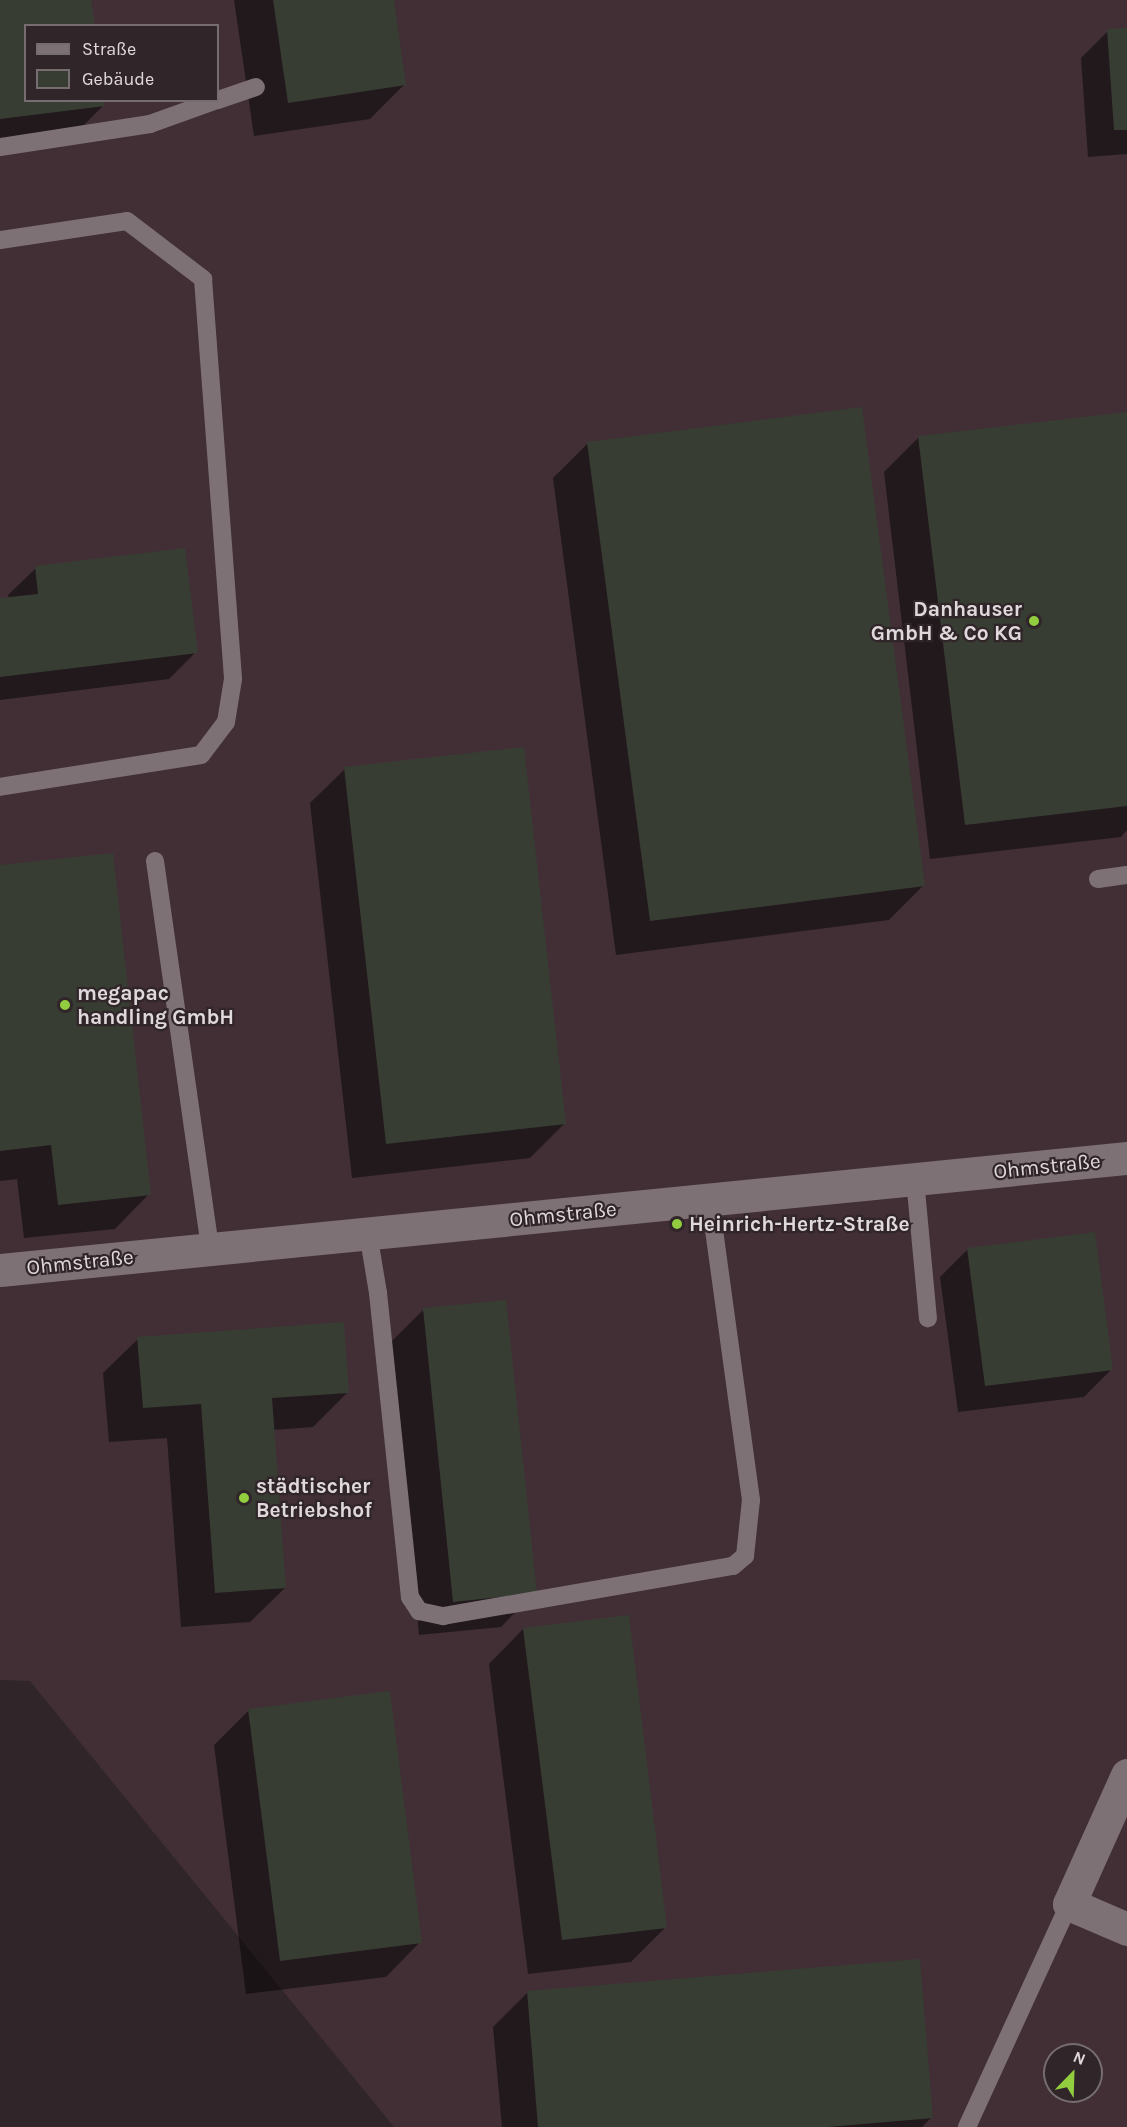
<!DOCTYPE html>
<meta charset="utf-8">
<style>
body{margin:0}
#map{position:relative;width:1127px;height:2127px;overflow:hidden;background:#302529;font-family:Karla,sans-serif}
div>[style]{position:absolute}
.built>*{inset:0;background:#412f35}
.shadow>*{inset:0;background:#0007}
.building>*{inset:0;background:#383d34}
.service>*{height:18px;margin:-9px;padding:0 9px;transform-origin:9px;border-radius:9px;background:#7e7175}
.minor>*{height:33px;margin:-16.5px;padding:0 16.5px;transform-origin:16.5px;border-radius:16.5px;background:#7e7175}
.dots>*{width:16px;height:16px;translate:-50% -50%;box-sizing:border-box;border:3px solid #302529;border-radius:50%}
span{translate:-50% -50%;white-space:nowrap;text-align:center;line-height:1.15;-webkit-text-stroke:4.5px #302529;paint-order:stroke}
.poi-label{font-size:21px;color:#e0d9db;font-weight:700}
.right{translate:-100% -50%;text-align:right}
.left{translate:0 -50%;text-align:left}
.street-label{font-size:21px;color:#e0d9db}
.legend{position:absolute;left:24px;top:24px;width:195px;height:78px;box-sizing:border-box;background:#302529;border:2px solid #766d70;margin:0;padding:8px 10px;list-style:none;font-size:18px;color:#e0d9db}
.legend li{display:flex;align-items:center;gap:12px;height:30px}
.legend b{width:30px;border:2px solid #766d70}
.north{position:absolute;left:1043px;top:2043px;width:60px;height:60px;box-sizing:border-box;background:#302529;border:2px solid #766d70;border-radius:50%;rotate:23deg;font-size:16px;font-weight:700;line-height:24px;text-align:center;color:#e0d9db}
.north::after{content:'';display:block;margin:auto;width:21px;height:27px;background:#91cd3f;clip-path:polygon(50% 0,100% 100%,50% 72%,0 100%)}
</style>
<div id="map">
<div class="built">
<i style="clip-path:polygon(evenodd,0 0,1127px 0,1127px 2127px,394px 2127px,30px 1681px,0 1680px,0 0,26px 26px,218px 26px,218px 100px,26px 100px,26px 26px,0 0,1055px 2055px,1091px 2055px,1091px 2091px,1055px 2091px,1055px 2055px)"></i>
</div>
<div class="shadow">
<i style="clip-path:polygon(0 0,90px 0,26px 26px,26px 100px,103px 106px,76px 133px,0 142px)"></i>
<i style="clip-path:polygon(234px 0,392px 0,405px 84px,370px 119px,254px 136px)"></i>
<i style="clip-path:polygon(1127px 29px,1127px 154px,1088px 157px,1081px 58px,1108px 31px)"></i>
<i style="clip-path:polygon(1127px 413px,1127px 830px,1121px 837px,930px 859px,884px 472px,919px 437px)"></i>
<i style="clip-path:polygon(587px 444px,924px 885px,889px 920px,616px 955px,553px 478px)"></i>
<i style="clip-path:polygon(36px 568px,196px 652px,169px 679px,0 700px,0 600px,9px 599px,8px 595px)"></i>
<i style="clip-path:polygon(345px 769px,565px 1123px,530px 1158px,352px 1178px,310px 803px)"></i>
<i style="clip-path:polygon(0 867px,149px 1194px,115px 1229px,24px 1238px,17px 1179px,0 1181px)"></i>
<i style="clip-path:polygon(968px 1249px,1111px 1370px,1084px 1397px,958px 1412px,940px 1277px)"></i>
<i style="clip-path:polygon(423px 1310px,535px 1592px,501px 1627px,419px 1635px,389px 1344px)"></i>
<i style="clip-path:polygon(138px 1339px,348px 1392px,313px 1427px,273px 1430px,285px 1588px,250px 1622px,181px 1627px,167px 1438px,109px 1442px,103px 1373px)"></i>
<i style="clip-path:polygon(523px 1629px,666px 1927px,631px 1962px,528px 1974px,489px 1664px)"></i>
<i style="clip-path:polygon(249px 1710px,420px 1942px,386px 1977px,246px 1994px,214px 1745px)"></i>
<i style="clip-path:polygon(528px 1992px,932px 2117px,922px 2127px,502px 2127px,493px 2027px)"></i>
</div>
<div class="building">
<i style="clip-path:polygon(0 0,91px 0,95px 26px,26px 26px,26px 100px,104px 100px,105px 106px,0 119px)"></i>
<i style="clip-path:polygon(273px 0,394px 0,406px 85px,288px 103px)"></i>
<i style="clip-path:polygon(1127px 28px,1127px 130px,1114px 130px,1107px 29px)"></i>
<i style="clip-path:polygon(862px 407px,925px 886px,650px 921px,587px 442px)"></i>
<i style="clip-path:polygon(1127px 412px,1127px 806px,965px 825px,918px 436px)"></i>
<i style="clip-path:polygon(185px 548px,198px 653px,0 677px,0 598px,38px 594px,35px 566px)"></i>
<i style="clip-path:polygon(524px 747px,566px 1124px,386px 1144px,344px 767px)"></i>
<i style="clip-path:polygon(113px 853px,151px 1195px,58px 1205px,51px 1145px,0 1151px,0 865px)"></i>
<i style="clip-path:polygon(1095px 1232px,1113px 1370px,985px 1386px,967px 1248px)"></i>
<i style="clip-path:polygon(506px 1300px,537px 1593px,453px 1602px,423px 1308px)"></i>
<i style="clip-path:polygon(344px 1322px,349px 1393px,272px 1398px,286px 1588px,215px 1593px,201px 1404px,143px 1408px,137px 1337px)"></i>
<i style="clip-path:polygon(629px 1615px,667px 1928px,562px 1940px,523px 1628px)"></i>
<i style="clip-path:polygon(390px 1691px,422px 1943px,280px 1961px,248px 1709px)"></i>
<i style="clip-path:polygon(920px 1959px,933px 2118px,828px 2127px,538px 2127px,527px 1991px)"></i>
</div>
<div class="service">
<i style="left:218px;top:100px;width:40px;rotate:-18.9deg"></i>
<i style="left:0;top:147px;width:152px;rotate:-8.7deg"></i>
<i style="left:150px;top:124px;width:71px;rotate:-19.7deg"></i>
<i style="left:0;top:240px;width:128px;rotate:-8.5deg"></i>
<i style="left:127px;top:221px;width:96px;rotate:37.3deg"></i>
<i style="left:203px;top:279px;width:401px;rotate:85.7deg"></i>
<i style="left:233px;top:679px;width:44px;rotate:99.2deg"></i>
<i style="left:226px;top:722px;width:41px;rotate:127.1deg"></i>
<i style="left:201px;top:755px;width:204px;rotate:171deg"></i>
<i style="left:155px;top:861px;width:392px;rotate:81.9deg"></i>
<i style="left:1098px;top:879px;width:29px;rotate:-8deg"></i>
<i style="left:915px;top:1179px;width:140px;rotate:84.7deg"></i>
<i style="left:368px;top:1233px;width:61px;rotate:80.5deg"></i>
<i style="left:378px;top:1293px;width:306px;rotate:84deg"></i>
<i style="left:410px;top:1597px;width:17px;rotate:57deg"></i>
<i style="left:419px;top:1611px;width:25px;rotate:12deg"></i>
<i style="left:443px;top:1616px;width:294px;rotate:-9.8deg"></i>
<i style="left:733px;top:1566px;width:16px;rotate:-40deg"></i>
<i style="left:745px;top:1556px;width:56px;rotate:-83.9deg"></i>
<i style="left:751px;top:1500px;width:304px;rotate:-97.8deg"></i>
<i style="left:967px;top:2127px;width:245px;rotate:-65.4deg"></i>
</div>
<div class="minor">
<i style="left:0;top:1270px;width:1133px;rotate:-5.68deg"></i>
<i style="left:1127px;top:1775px;width:141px;rotate:114.2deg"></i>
<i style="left:1069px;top:1904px;width:63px;rotate:23.3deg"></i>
</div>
<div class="dots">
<i style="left:1034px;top:621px;background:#91cd3f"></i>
<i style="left:65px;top:1005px;background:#91cd3f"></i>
<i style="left:677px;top:1224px;background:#91cd3f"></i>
<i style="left:244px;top:1498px;background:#91cd3f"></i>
</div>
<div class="poi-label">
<span class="right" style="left:1022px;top:621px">Danhauser<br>GmbH &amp; Co KG</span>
<span class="left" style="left:77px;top:1005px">megapac<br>handling GmbH</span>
<span class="left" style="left:689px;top:1224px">Heinrich-Hertz-Straße</span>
<span class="left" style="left:256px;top:1498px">städtischer<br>Betriebshof</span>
</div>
<div class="street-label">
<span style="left:1047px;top:1166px;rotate:-6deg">Ohmstraße</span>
<span style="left:563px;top:1214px;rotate:-6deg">Ohmstraße</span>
<span style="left:80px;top:1262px;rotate:-6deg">Ohmstraße</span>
</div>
<ul class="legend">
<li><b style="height:8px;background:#7e7175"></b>Straße</li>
<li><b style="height:16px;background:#383d34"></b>Gebäude</li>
</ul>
<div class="north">N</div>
</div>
